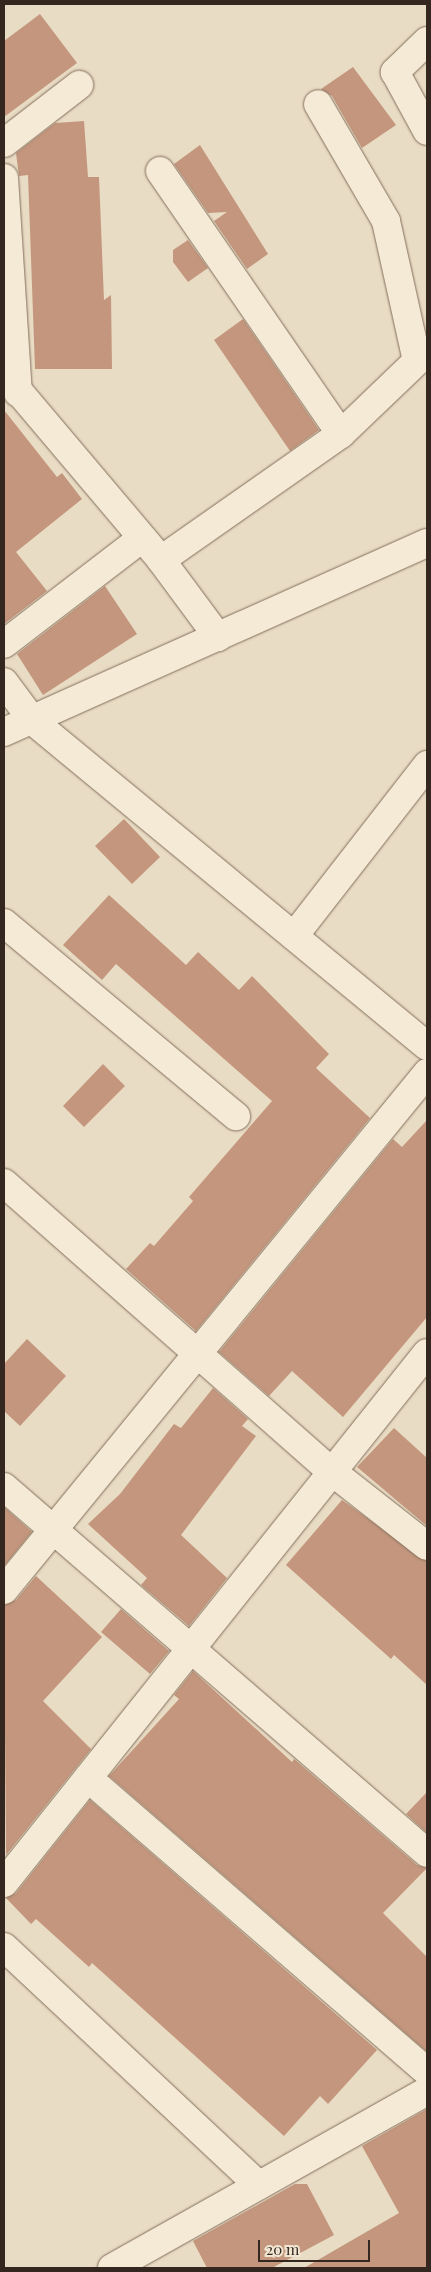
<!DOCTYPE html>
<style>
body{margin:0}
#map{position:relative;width:431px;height:2272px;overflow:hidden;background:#e9dcc4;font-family:"Playfair Display",serif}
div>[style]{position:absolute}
.building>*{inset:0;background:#c3967d}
.roads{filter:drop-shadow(0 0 1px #826e5c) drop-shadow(0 0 1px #826e5c)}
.minor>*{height:28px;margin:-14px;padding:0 14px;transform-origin:14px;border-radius:14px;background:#f5ead6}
span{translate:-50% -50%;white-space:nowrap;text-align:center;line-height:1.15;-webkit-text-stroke:4.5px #f1e6d2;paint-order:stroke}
.frame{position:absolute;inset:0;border:5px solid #33271f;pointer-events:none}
.scale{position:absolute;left:258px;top:2240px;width:112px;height:22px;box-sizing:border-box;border:2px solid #33271f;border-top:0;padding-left:6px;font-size:15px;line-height:18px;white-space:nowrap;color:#33271f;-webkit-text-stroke:4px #f1e6d2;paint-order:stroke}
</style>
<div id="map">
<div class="building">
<i style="clip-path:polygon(40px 14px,77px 63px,4px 117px,4px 41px)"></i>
<i style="clip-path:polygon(353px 67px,396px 125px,362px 148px,332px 96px,321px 89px)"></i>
<i style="clip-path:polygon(84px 121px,88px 177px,99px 177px,104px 300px,111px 295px,112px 369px,35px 369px,28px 175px,19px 176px,16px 153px,55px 123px)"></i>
<i style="clip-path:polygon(200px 145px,268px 254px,247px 269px,214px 221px,227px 212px,208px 213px,174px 164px)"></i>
<i style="clip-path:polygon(188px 240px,208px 268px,188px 282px,173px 262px,173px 250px)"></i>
<i style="clip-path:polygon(243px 319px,319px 430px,290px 451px,214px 340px)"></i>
<i style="clip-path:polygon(4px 410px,57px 477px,62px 473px,82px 499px,16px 552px,47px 591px,4px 624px)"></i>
<i style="clip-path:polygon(105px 586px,137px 634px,43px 695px,17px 654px)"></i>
<i style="clip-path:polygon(124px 819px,160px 857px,132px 884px,95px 846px)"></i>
<i style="clip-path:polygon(109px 895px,186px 965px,198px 952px,239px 990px,252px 976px,329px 1054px,316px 1068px,370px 1118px,196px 1331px,126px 1269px,150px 1243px,154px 1246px,193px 1201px,189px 1197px,272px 1101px,116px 964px,102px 980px,63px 945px)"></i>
<i style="clip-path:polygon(103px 1064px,125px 1086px,84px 1127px,63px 1106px)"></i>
<i style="clip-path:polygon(427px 1120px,427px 1317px,343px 1417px,292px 1371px,269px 1396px,219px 1352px,393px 1139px,402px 1147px)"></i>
<i style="clip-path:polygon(27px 1339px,66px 1376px,20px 1426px,4px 1411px,4px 1364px)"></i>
<i style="clip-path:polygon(213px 1388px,248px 1419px,242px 1426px,256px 1436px,181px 1535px,227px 1578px,189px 1626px,141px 1585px,147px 1578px,88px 1524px,120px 1494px,174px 1424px,181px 1428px)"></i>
<i style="clip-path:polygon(394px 1428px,427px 1458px,427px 1526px,357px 1467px)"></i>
<i style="clip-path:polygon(342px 1500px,427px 1561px,427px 1685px,394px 1655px,391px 1659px,286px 1565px)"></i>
<i style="clip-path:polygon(4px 1507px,32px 1532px,4px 1566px)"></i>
<i style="clip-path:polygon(36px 1576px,102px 1637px,43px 1701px,91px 1749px,6px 1855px,4px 1605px,16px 1600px)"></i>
<i style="clip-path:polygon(121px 1609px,169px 1651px,150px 1674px,101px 1632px)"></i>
<i style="clip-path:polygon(193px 1671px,292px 1762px,294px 1759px,417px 1865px,427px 1868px,383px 1913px,427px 1957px,427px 2052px,109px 1776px,179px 1699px,174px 1695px)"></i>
<i style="clip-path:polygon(427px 1792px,427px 1833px,406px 1814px)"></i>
<i style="clip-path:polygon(90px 1800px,377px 2050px,328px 2104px,320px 2096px,284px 2136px,92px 1963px,89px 1967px,36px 1919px,31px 1924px,6px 1898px,16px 1893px)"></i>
<i style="clip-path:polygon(427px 2109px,427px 2268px,304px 2268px,399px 2213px,362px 2146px)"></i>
<i style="clip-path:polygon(295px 2184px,307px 2184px,334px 2235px,272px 2268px,207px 2268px,193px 2241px)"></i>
</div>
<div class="roads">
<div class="minor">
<i style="left:427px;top:41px;width:45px;rotate:135.9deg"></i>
<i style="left:395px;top:72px;width:67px;rotate:61.5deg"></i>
<i style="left:4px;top:143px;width:95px;rotate:-37.7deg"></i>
<i style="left:160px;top:171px;width:319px;rotate:55.5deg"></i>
<i style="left:4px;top:178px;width:215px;rotate:86.3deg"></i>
<i style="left:4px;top:374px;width:243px;rotate:49.8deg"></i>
<i style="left:161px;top:560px;width:96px;rotate:53.5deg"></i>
<i style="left:161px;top:560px;width:220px;rotate:-35deg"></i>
<i style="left:341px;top:434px;width:105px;rotate:-43.8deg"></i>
<i style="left:417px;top:361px;width:143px;rotate:-102.5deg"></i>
<i style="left:386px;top:221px;width:135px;rotate:-120.2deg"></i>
<i style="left:4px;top:644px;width:173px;rotate:-37.5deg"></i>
<i style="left:4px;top:682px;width:49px;rotate:53.4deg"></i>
<i style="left:33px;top:721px;width:511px;rotate:39.52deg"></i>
<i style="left:4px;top:732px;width:463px;rotate:-24.1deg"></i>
<i style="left:4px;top:923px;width:302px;rotate:39.8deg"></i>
<i style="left:294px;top:936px;width:217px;rotate:-52.1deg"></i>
<i style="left:4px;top:1183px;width:434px;rotate:41.4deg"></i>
<i style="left:330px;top:1470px;width:123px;rotate:38.1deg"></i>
<i style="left:4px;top:1487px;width:559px;rotate:40.87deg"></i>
<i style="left:4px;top:1590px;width:668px;rotate:-50.71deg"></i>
<i style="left:88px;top:1778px;width:449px;rotate:40.9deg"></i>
<i style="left:4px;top:1883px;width:678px;rotate:-51.41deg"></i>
<i style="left:4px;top:1947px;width:349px;rotate:43.1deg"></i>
<i style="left:112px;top:2268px;width:361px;rotate:-29.3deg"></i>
</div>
</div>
<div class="frame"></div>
<div class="scale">20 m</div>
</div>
